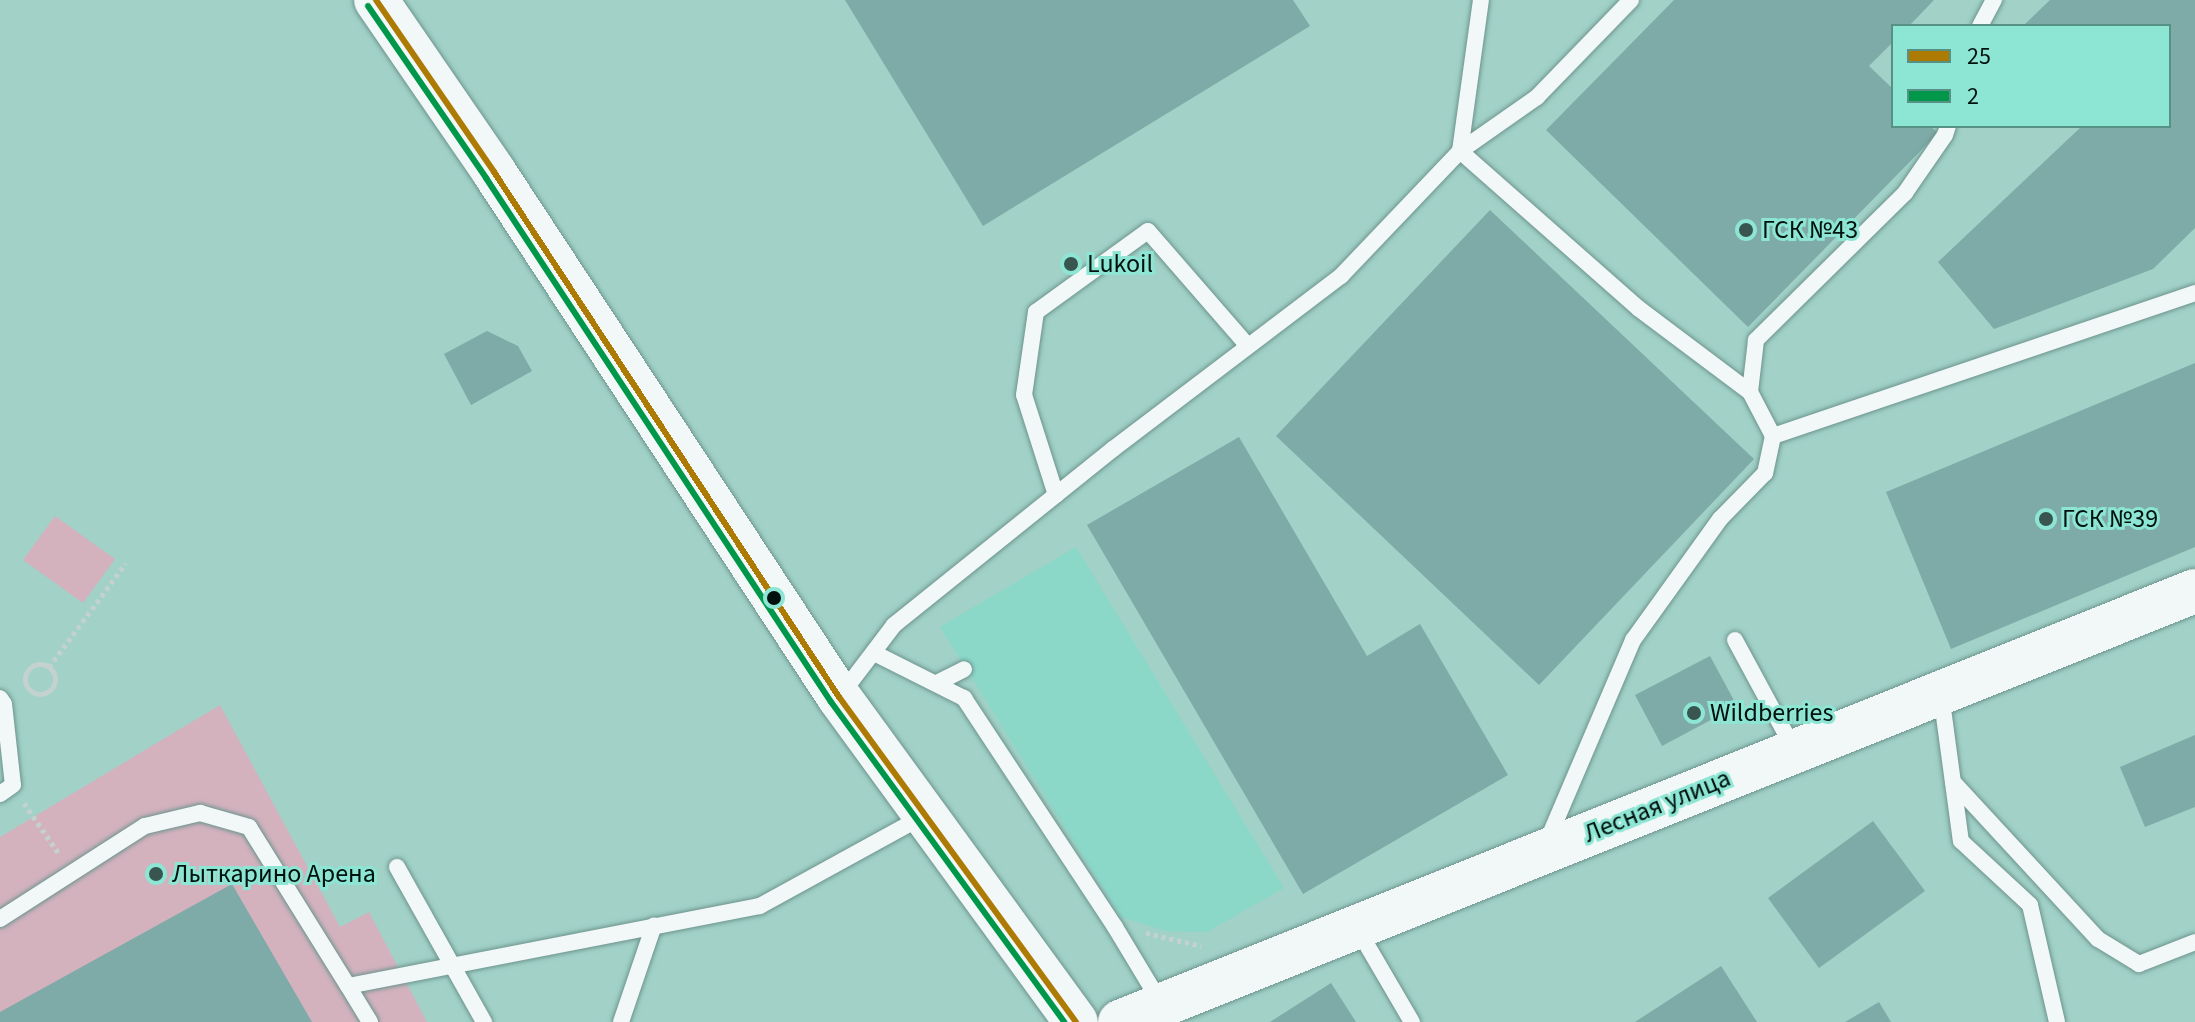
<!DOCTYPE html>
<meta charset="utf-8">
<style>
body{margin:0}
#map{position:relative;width:2195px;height:1022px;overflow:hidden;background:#a1d1c7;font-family:"Source Sans 3",sans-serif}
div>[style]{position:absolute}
.built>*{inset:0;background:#8bd8c9}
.green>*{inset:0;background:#d3b2be}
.building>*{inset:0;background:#7eaaa7}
.path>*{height:5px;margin-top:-2.5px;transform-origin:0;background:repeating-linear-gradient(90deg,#c3d2cf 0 4px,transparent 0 8px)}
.path>.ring{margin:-2.5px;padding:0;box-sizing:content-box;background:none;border:5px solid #c3d2cf;border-radius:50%}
.roads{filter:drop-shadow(0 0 2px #6d948e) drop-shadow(0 0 2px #6d948e)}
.lane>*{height:16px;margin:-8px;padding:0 8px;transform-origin:8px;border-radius:8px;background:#f1f8f7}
.secondary>*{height:44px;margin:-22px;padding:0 22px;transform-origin:22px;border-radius:22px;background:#f1f8f7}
.bus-1>*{height:6px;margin:-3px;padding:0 3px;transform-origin:3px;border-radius:3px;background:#ad7a04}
.bus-2>*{height:6px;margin:-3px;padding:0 3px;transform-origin:3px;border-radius:3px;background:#00974a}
.dots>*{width:22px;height:22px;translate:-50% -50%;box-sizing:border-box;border:4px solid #8de5d4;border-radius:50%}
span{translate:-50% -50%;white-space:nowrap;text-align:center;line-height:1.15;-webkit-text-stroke:6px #8de5d4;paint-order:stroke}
.poi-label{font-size:26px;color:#00120e}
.left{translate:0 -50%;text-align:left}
.street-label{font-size:26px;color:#00120e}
.legend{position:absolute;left:1891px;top:24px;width:280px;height:104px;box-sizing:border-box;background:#8de5d4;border:2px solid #559185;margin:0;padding:10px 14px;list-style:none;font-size:24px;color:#00120e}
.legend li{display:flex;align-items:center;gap:16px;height:40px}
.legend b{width:40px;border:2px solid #559185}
</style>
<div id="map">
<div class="built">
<i style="clip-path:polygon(1076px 547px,1284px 888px,1207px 932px,1166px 931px,1121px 917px,940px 627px)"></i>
</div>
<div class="green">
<i style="clip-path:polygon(55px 516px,115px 559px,83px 603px,23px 560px)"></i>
<i style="clip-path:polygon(220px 705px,340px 927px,369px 912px,427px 1022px,0 1022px,0 837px)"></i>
</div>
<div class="building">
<i style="clip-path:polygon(845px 0,1293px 0,1310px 26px,983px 226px)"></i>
<i style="clip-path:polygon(1674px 0,1934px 0,1909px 26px,1893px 26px,1893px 42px,1869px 66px,1893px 89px,1893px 126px,1930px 126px,1938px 133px,1748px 327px,1546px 130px)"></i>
<i style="clip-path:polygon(2050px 0,2195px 0,2195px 228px,2153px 269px,1994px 329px,1938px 262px,2082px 126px,2169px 126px,2169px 26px,2023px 26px)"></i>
<i style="clip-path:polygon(1490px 210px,1754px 459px,1539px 685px,1276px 436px)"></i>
<i style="clip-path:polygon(487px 331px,518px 346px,532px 371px,471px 405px,444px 354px)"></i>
<i style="clip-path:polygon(2195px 363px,2195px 547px,1951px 649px,1886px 492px)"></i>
<i style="clip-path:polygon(1239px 437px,1367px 656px,1420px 624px,1508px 775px,1303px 894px,1087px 525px)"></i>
<i style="clip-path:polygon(1710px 656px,1737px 706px,1662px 746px,1635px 695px)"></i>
<i style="clip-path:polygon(2195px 735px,2195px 807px,2145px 827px,2120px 767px)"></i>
<i style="clip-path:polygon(1873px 821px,1925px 891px,1819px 968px,1768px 898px)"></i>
<i style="clip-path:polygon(232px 884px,312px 1022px,0 1022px,0 1012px)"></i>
<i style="clip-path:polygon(1721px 966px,1757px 1022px,1635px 1022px)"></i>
<i style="clip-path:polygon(1331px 983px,1356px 1022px,1270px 1022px)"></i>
<i style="clip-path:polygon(1879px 1002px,1891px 1022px,1845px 1022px)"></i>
</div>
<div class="path">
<i class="ring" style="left:25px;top:664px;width:25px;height:25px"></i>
<i style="left:49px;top:667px;width:129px;rotate:-53.5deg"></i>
<i style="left:24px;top:803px;width:62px;rotate:55.5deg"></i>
<i style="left:1146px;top:933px;width:57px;rotate:13.1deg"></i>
</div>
<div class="roads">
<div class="lane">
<i style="left:1980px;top:26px;width:30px;rotate:-62deg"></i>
<i style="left:1460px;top:151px;width:237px;rotate:41.4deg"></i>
<i style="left:1638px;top:308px;width:140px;rotate:36.9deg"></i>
<i style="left:1750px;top:392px;width:50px;rotate:62.4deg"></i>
<i style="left:1773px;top:436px;width:38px;rotate:102deg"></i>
<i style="left:1765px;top:473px;width:64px;rotate:134.4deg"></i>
<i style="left:1720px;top:519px;width:149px;rotate:125.7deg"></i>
<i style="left:1633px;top:640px;width:220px;rotate:113.1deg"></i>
<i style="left:1460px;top:151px;width:152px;rotate:-82.1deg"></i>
<i style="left:1750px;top:392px;width:52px;rotate:-83.4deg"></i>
<i style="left:1756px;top:340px;width:209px;rotate:-44.6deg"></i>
<i style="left:1905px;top:193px;width:70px;rotate:-55.4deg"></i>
<i style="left:1945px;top:135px;width:9px;rotate:-72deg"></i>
<i style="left:1773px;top:436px;width:446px;rotate:-18.7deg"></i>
<i style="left:1056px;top:495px;width:105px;rotate:-107.7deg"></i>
<i style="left:1024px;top:395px;width:84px;rotate:-81.8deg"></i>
<i style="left:1036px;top:312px;width:138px;rotate:-35.9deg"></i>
<i style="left:1148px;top:231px;width:152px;rotate:49deg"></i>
<i style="left:1735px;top:640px;width:124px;rotate:61.6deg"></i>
<i style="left:874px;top:653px;width:101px;rotate:26.6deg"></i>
<i style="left:964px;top:698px;width:274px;rotate:56.6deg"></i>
<i style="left:1115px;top:927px;width:91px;rotate:58.9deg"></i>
<i style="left:939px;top:682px;width:28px;rotate:-27deg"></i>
<i style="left:1941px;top:694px;width:148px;rotate:82.3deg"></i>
<i style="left:1961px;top:841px;width:94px;rotate:42.8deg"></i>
<i style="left:2030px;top:905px;width:120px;rotate:77deg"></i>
<i style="left:840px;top:696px;width:89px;rotate:-52.7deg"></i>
<i style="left:894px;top:625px;width:281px;rotate:-38.8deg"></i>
<i style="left:1113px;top:449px;width:286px;rotate:-37.2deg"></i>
<i style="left:1341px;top:276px;width:173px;rotate:-46.4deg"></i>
<i style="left:1460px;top:151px;width:94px;rotate:-35deg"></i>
<i style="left:1537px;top:97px;width:135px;rotate:-45.9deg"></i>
<i style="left:0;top:698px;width:7px;rotate:56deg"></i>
<i style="left:4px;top:704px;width:81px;rotate:83.7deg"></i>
<i style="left:13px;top:785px;width:16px;rotate:145deg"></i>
<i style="left:1953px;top:782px;width:214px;rotate:47.3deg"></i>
<i style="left:2098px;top:939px;width:48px;rotate:31.4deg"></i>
<i style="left:2139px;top:964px;width:60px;rotate:-21.4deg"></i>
<i style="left:397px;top:867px;width:178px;rotate:60.7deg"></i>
<i style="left:0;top:919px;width:172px;rotate:-32.7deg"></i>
<i style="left:145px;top:826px;width:57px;rotate:-13.3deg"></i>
<i style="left:200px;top:813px;width:51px;rotate:15.9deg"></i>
<i style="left:249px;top:827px;width:187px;rotate:58.1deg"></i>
<i style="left:1357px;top:928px;width:109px;rotate:59.7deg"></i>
<i style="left:370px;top:1022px;width:42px;rotate:-121.4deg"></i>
<i style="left:348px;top:986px;width:420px;rotate:-11deg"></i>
<i style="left:760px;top:906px;width:185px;rotate:-28.8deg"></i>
<i style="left:621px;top:1022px;width:102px;rotate:-71.2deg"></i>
</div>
<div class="secondary">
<i style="left:376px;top:0;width:209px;rotate:55.5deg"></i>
<i style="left:494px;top:172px;width:628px;rotate:56.69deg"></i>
<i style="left:839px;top:697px;width:402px;rotate:53.9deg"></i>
<i style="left:1120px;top:1022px;width:1158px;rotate:-21.85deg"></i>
</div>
</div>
<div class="bus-1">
<i style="left:376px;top:0;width:209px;rotate:55.5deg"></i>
<i style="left:494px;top:172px;width:628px;rotate:56.69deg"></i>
<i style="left:839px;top:697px;width:402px;rotate:53.9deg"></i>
</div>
<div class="bus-2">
<i style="left:368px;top:6px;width:209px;rotate:55.5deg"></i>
<i style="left:486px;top:178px;width:627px;rotate:56.64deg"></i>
<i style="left:831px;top:702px;width:396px;rotate:53.9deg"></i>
</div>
<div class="dots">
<i style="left:1746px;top:230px;background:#38554f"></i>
<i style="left:1071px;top:264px;background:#38554f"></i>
<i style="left:2046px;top:519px;background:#38554f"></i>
<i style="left:774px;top:598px;background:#00120e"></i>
<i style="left:1694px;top:713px;background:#38554f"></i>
<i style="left:156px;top:874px;background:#38554f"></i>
</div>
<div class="poi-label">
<span class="left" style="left:1762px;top:230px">ГСК №43</span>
<span class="left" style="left:1087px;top:264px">Lukoil</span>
<span class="left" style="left:2062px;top:519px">ГСК №39</span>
<span class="left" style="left:1710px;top:713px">Wildberries</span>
<span class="left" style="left:172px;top:874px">Лыткарино Арена</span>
</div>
<div class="street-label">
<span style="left:1657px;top:806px;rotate:-22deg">Лесная улица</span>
</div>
<ul class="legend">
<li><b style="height:10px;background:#ad7a04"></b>25</li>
<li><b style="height:10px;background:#00974a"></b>2</li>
</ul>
</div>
